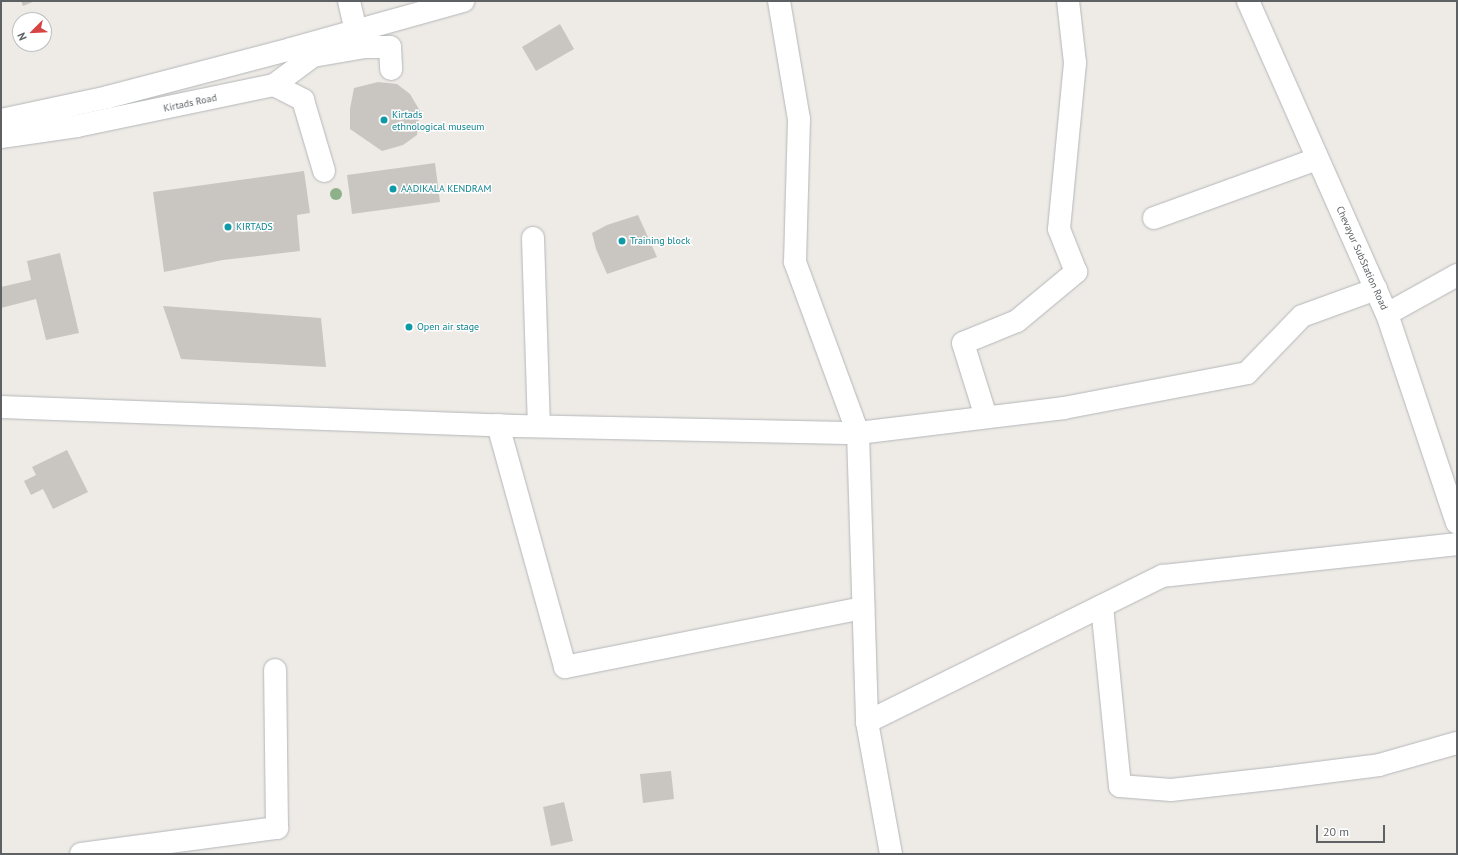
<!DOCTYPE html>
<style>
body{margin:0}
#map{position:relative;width:1458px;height:855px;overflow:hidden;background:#eeebe6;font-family:"PT Sans",sans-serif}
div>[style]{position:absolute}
.building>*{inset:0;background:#c9c6c2}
.roads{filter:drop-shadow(0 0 1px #b3b6b9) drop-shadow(0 0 1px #b3b6b9)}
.minor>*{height:22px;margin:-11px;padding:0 11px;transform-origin:11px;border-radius:11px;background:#fff}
.trees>*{width:12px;height:12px;margin:-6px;border-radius:50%;background:#8fb18a}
.dots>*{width:11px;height:11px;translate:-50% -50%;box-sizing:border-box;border:2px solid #fff;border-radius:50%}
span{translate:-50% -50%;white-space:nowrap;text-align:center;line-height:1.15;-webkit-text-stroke:3px #fff;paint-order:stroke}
.street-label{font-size:10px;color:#5d6164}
.culture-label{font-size:10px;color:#0d838f}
.left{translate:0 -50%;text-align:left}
.frame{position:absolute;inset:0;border:2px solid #5d6164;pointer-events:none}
.north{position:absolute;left:12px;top:12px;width:40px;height:40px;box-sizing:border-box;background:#fff;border:1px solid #bec0c1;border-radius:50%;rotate:246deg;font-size:11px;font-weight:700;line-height:16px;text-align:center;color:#5d6164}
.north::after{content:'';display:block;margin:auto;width:14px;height:18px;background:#d64444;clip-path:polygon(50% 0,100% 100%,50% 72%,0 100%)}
.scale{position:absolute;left:1316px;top:825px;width:69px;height:18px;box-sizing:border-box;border:2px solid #5d6164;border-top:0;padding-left:5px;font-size:12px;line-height:14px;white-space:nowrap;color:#5d6164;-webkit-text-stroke:3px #fff;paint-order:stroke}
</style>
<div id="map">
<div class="building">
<i style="clip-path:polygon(21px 1px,35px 1px,23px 6px)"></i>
<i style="clip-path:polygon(560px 24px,574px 49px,536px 71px,522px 47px)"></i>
<i style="clip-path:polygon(378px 82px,397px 84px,410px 94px,420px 111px,417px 135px,403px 145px,382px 151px,350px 129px,350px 109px,354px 88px)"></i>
<i style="clip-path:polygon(435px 163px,440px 202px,352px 214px,347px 175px)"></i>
<i style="clip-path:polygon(304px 171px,310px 213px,297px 215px,300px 251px,223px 260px,164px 272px,153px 192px)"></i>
<i style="clip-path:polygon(638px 215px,657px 257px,607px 274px,596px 249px,592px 233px,607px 225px)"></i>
<i style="clip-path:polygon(60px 253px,79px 333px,46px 340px,36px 299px,1px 308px,1px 287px,31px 280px,27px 261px)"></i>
<i style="clip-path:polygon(163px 306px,321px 318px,326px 367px,181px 359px)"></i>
<i style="clip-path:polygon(67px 450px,88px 492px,53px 509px,43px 489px,31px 495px,24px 481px,36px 475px,32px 467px)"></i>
<i style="clip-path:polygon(671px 771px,674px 799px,643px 803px,640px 774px)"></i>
<i style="clip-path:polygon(564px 802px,573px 841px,551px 846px,543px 807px)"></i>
</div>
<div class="roads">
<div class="minor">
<i style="left:349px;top:1px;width:31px;rotate:77deg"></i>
<i style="left:779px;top:1px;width:120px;rotate:80.4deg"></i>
<i style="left:799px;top:119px;width:143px;rotate:91.6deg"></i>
<i style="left:795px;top:262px;width:182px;rotate:69.8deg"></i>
<i style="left:858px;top:433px;width:289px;rotate:88.2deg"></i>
<i style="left:867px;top:722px;width:134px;rotate:79.7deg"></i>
<i style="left:1248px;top:1px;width:342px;rotate:66.1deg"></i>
<i style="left:1387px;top:314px;width:220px;rotate:71.5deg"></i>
<i style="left:274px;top:85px;width:49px;rotate:-36.6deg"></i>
<i style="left:313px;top:56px;width:53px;rotate:-9.8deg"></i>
<i style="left:365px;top:47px;width:25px"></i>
<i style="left:390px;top:47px;width:22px;rotate:87deg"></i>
<i style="left:1px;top:120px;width:109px;rotate:-12.1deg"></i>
<i style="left:108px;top:97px;width:189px;rotate:-14.7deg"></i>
<i style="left:291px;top:49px;width:179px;rotate:-15.6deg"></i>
<i style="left:1px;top:137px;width:77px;rotate:-8.2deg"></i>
<i style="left:77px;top:126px;width:201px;rotate:-11.8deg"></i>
<i style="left:274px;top:85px;width:33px;rotate:27deg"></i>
<i style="left:303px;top:100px;width:74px;rotate:73.5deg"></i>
<i style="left:1154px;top:218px;width:173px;rotate:-19.9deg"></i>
<i style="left:533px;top:238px;width:188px;rotate:88.2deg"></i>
<i style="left:1387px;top:314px;width:80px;rotate:-29.1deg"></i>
<i style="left:1px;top:407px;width:515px;rotate:2.11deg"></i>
<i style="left:516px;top:426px;width:342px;rotate:1.2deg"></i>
<i style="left:858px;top:433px;width:208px;rotate:-6.9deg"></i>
<i style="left:1064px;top:408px;width:186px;rotate:-10.8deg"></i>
<i style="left:1247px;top:373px;width:79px;rotate:-46deg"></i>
<i style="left:1302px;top:316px;width:79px;rotate:-20deg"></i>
<i style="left:986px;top:417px;width:77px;rotate:-107.3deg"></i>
<i style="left:963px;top:343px;width:58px;rotate:-22.2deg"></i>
<i style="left:1017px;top:321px;width:77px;rotate:-39.7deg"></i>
<i style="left:1076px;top:272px;width:46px;rotate:-111.6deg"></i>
<i style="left:1059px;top:229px;width:167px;rotate:-84.5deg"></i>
<i style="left:1075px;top:63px;width:62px;rotate:-96.4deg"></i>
<i style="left:498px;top:425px;width:251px;rotate:74.5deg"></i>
<i style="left:565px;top:667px;width:304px;rotate:-11.2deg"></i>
<i style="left:1102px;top:606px;width:181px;rotate:84.3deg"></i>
<i style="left:1120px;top:786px;width:51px;rotate:4.5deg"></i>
<i style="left:1171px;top:790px;width:108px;rotate:-6.4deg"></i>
<i style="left:1278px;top:778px;width:102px;rotate:-7.3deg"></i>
<i style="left:1379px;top:765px;width:81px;rotate:-15.8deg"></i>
<i style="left:867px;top:722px;width:330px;rotate:-26.3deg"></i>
<i style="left:1163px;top:576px;width:296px;rotate:-6.2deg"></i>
<i style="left:81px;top:854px;width:198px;rotate:-7.6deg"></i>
<i style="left:277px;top:828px;width:158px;rotate:-90.7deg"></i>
</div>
</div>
<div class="trees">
<i style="left:336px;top:194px"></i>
</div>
<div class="dots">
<i style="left:384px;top:120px;background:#0f9aa8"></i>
<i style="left:393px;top:189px;background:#0f9aa8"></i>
<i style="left:228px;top:227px;background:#0f9aa8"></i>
<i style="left:622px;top:241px;background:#0f9aa8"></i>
<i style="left:409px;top:327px;background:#0f9aa8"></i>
</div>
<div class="street-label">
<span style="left:190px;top:103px;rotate:-12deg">Kirtads Road</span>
<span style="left:1362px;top:258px;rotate:66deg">Chevayur SubStation Road</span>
</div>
<div class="culture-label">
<span class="left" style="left:392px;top:120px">Kirtads<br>ethnological museum</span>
<span class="left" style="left:401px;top:189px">AADIKALA KENDRAM</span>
<span class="left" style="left:236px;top:227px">KIRTADS</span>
<span class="left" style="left:630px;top:241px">Training block</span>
<span class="left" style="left:417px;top:327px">Open air stage</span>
</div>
<div class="frame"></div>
<div class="north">N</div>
<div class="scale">20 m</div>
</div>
